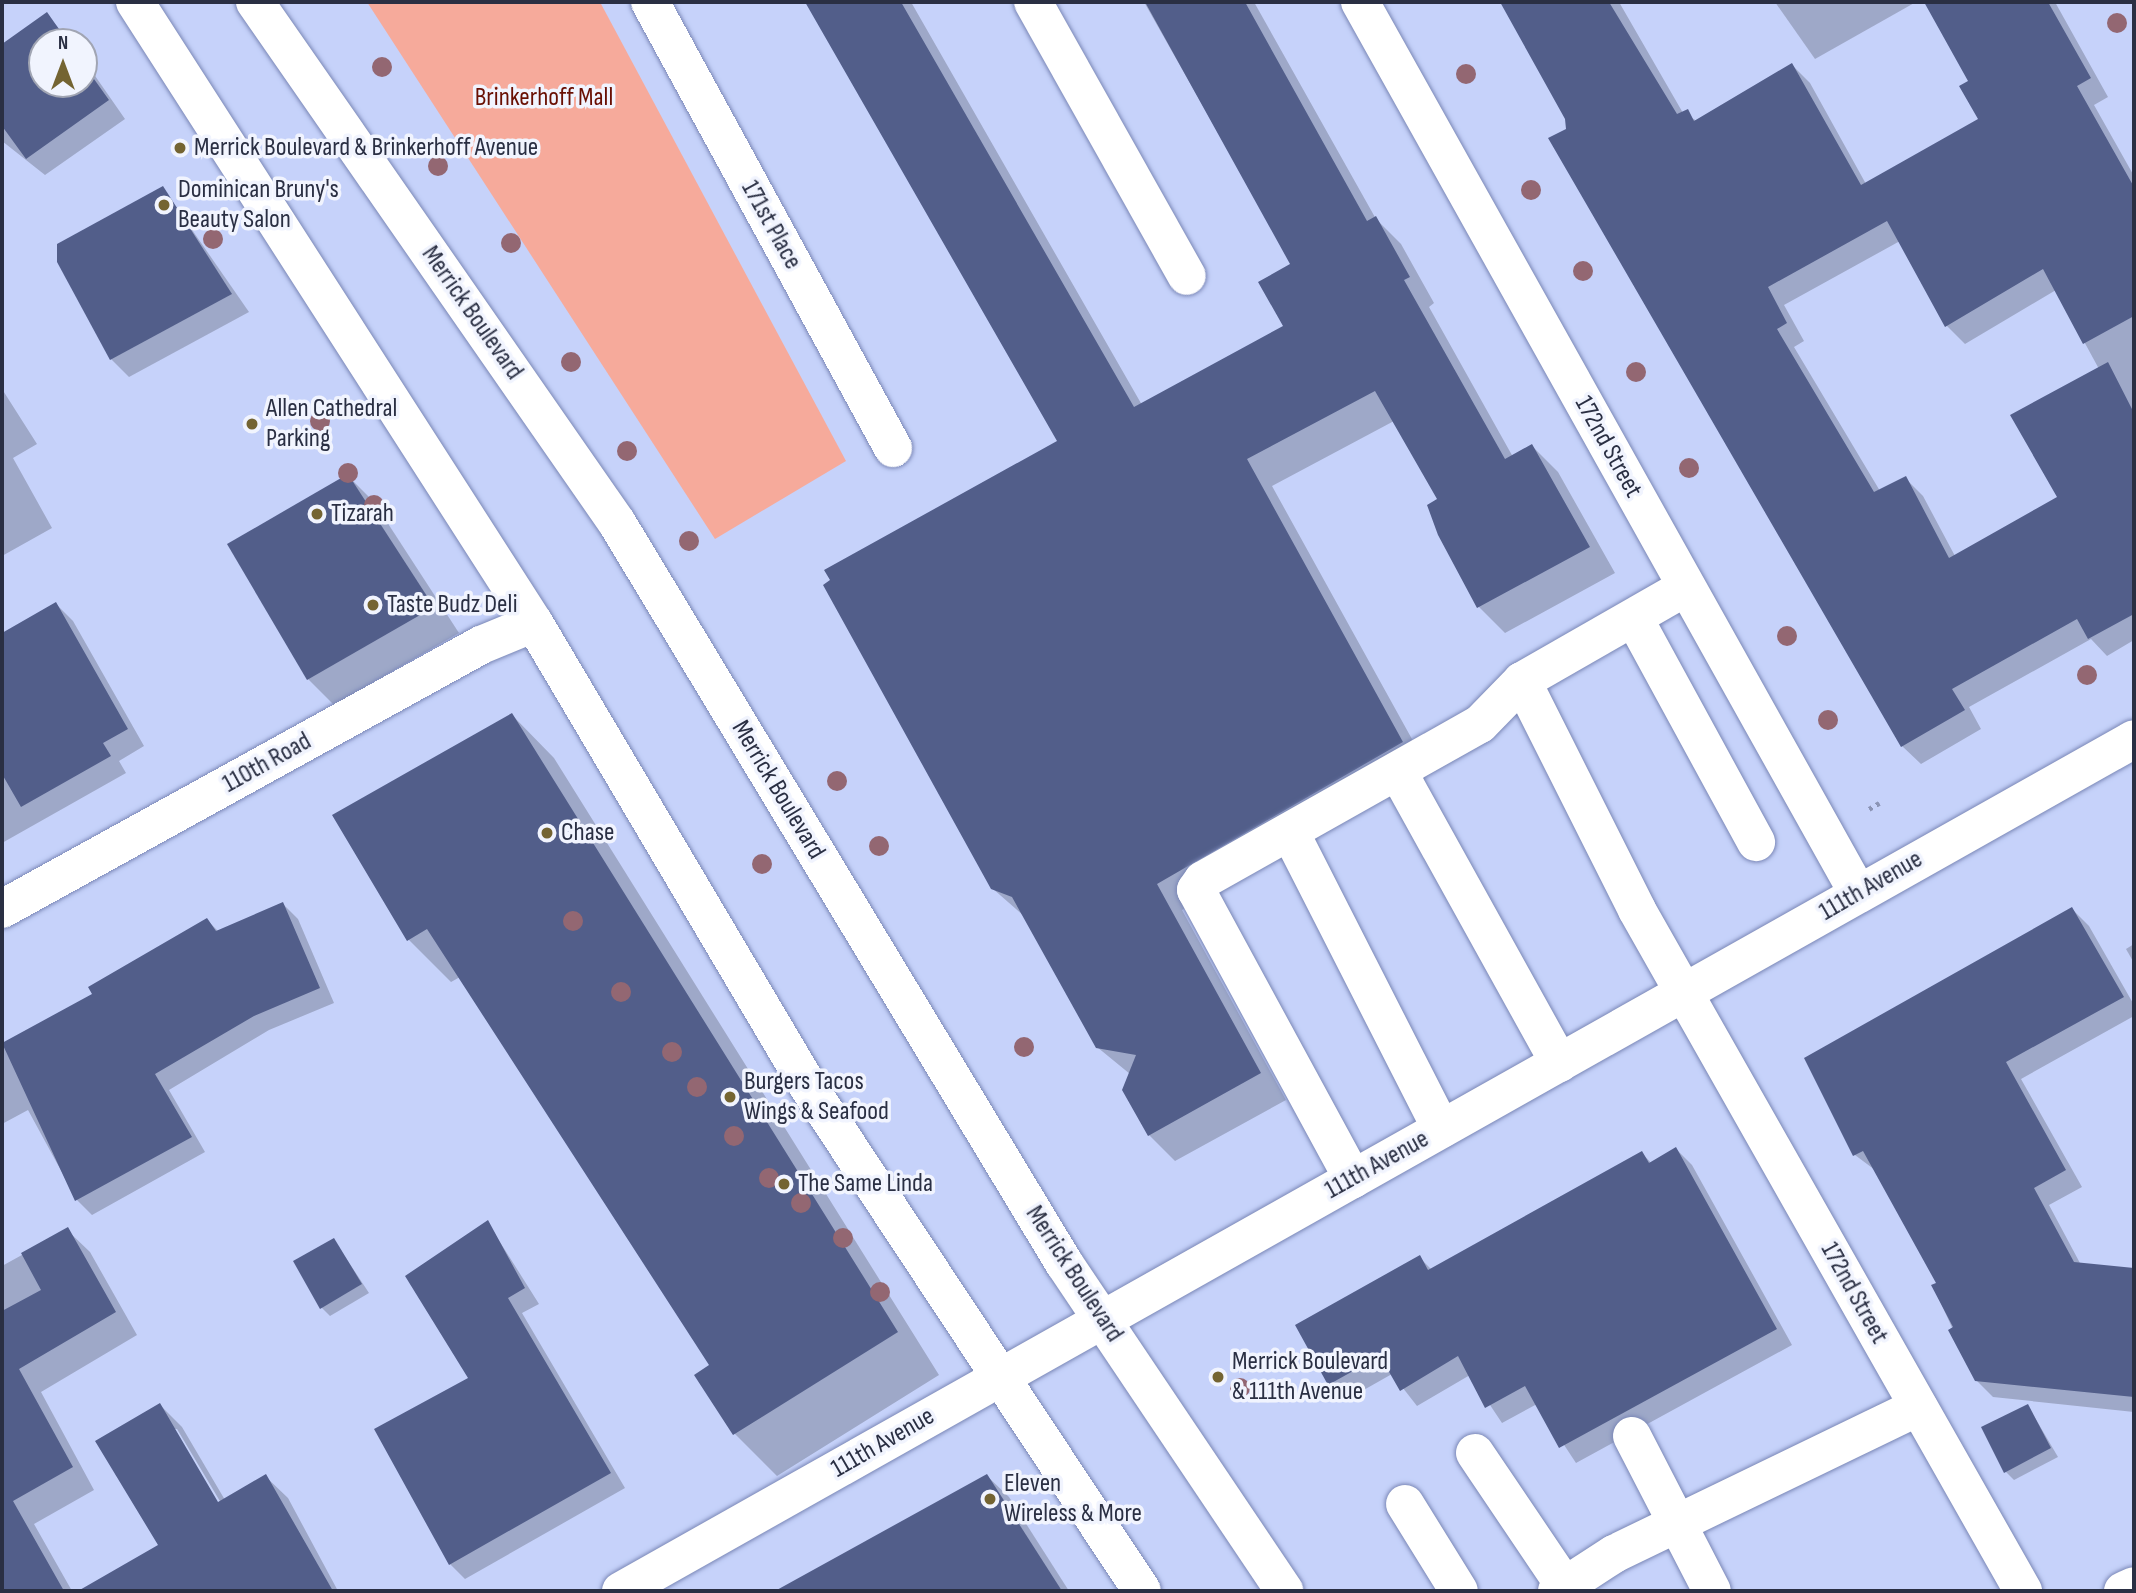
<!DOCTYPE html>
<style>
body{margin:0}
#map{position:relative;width:2136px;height:1593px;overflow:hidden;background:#c6d2fa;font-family:"Sofia Sans Condensed",sans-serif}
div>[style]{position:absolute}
.green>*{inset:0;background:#f6aa9b}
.shadow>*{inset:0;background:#0003}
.building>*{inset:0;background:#525e8a}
.path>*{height:4.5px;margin-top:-2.25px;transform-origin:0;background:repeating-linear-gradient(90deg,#8b94b5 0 3.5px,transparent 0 8.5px)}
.roads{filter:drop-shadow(0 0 2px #7a87b6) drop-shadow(0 0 2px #7a87b6)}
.minor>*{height:38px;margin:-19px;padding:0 19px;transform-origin:19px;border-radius:19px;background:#fff}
.major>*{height:38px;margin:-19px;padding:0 19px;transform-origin:19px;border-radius:19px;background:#fff}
.trees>*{width:20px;height:20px;margin:-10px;border-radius:50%;background:#936772}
.dots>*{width:19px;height:19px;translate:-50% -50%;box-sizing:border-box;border:4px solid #f1f4fe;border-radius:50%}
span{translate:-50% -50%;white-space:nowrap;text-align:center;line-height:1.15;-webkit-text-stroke:7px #f1f4fe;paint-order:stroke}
.park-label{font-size:26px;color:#690f03}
.poi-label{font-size:26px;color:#2a2f43}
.left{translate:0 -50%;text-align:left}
.street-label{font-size:26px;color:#2a2f43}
.frame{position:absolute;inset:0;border:4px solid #2a2f43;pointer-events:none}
.north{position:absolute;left:28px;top:28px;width:70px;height:70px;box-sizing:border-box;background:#f1f4fe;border:2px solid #a1a5b3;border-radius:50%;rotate:0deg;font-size:19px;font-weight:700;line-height:28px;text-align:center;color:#2a2f43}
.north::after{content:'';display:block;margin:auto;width:24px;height:32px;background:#746432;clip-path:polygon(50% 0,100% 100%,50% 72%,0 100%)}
</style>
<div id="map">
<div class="green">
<i style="clip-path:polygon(367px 2px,600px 2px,846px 461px,715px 539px)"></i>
</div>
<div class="shadow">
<i style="clip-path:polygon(813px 2px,911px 2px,1142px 405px,1285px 327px,1293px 265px,1144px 2px,1254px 2px,1376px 219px,1401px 244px,1434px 303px,1429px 307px,1513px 457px,1532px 446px,1558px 472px,1615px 573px,1505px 633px,1479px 607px,1439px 500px,1394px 421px,1272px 486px,1428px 768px,1182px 910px,1286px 1100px,1175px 1161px,1149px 1135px,1130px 1074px,1097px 1047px,1025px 917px,992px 888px,1059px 442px)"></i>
<i style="clip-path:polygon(evenodd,1503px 2px,1619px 2px,1683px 113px,1697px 121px,1792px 65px,1810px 83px,1866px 184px,1981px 120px,1970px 82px,1926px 2px,2055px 2px,2108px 97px,2094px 105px,2134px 176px,2134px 640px,2107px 656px,2091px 639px,1969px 707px,1981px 729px,1921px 764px,1902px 746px,1550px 139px,1568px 130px,1566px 119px,1503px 2px,1900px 241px,1947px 326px,1965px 344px,2056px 290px,2099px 369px,2060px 498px,1955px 556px,1923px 496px,1905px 478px,1880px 491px,1794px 347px,1804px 341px,1784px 305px,1900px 241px)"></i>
<i style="clip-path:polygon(1775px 2px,1916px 2px,1815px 59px)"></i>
<i style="clip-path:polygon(47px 15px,71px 42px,42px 42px,42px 84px,84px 84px,84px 60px,125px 119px,45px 175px,2px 141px,2px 46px)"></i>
<i style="clip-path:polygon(163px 188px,249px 312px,129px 377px,111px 359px,58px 262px)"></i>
<i style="clip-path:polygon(2px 389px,37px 444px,13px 458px,52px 528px,2px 556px)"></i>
<i style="clip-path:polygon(348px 476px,374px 502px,459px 633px,334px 705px,308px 679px,230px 544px)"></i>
<i style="clip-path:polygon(56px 604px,73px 621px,144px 746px,119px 761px,126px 773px,2px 843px,2px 635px)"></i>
<i style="clip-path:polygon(512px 715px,554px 758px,939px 1375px,777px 1476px,735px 1434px,712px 1365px,460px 977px,451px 982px,409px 940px,334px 816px)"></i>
<i style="clip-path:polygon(283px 904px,298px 919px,334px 1003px,269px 1030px,169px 1090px,205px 1152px,92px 1215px,77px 1200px,28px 1110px,2px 1124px,2px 1045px,95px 995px,207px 920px,219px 932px)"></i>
<i style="clip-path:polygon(2072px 909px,2089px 926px,2134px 1005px,2134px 1016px,2021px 1079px,2082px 1187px,2049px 1205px,2081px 1265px,2134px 1271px,2134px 1412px,1993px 1397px,1976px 1380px,1933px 1286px,1938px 1284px,1875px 1170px,1855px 1155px,1807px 1058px)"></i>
<i style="clip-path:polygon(2134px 944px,2134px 963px,2126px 949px)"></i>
<i style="clip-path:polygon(1676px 1149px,1692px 1165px,1792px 1345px,1576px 1463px,1537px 1404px,1502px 1423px,1470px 1375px,1417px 1406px,1392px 1374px,1346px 1400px,1330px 1384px,1298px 1326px,1420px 1258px,1432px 1270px,1642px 1153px,1652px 1164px)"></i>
<i style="clip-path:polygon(488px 1223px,539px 1304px,522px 1313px,625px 1488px,465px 1579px,450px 1564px)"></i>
<i style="clip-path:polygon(67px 1230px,90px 1252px,137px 1335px,41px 1392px,94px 1490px,34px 1524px,72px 1591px,2px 1591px,2px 1266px)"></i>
<i style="clip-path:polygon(334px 1240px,369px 1293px,330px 1316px,322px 1308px)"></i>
<i style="clip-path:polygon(evenodd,160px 1405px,182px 1427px,225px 1500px,265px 1476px,288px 1498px,338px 1591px,82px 1591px,160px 1545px,160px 1405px,173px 1429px,177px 1429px,224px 1508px,221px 1510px,173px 1429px)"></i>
<i style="clip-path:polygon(2028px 1406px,2058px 1457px,2014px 1480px,2006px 1472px)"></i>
<i style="clip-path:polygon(987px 1476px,1009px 1497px,1069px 1591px,811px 1591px,802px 1578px)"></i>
</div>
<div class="building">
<i style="clip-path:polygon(805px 2px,901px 2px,1134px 407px,1283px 326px,1258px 282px,1290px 264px,1145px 2px,1245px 2px,1367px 221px,1376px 216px,1410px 277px,1404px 280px,1505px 459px,1532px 444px,1590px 547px,1477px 608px,1438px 535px,1427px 505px,1437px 499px,1375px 391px,1247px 459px,1403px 742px,1157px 884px,1261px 1073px,1148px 1136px,1122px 1090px,1136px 1055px,1096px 1048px,1012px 897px,991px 889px,823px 585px,830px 580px,824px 570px,1057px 441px)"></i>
<i style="clip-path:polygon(1500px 2px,1609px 2px,1677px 114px,1688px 109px,1694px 121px,1792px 63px,1861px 185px,1978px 119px,1959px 86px,1968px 81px,1924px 2px,2048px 2px,2091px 78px,2077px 86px,2134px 187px,2134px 316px,2083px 344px,2043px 269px,1945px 327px,1887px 221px,1768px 287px,1787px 323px,1777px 329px,1874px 492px,1906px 476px,1949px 558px,2057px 497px,2010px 415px,2108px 362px,2134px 413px,2134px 614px,2088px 639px,2077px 619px,1952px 689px,1965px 710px,1901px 747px,1548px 138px,1566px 129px,1565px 119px)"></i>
<i style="clip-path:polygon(47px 12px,68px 42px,42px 42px,42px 84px,84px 84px,84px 65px,109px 100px,26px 159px,2px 126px,2px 44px)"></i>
<i style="clip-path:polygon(163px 186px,232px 294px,110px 360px,57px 262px,57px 244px)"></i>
<i style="clip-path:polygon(348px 474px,434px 607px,307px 680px,227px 544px)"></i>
<i style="clip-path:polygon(56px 602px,128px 729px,103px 743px,111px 756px,21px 807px,2px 774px,2px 633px)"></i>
<i style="clip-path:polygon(512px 713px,898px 1332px,733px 1435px,694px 1375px,709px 1365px,427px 929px,407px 941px,332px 815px)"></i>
<i style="clip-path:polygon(283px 902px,320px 988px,254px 1016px,155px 1074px,192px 1137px,75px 1201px,2px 1043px,92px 994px,88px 987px,207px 918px,216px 931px)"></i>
<i style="clip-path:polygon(2072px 907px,2124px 997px,2006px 1062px,2066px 1170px,2034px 1188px,2074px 1262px,2134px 1268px,2134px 1397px,1975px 1381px,1948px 1330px,1953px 1327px,1931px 1285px,1936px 1283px,1863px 1151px,1853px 1156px,1804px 1058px)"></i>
<i style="clip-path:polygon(1676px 1147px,1777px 1329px,1559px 1448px,1525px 1386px,1485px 1408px,1458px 1356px,1400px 1391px,1380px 1356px,1328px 1385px,1295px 1325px,1420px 1255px,1428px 1270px,1642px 1151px,1649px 1163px)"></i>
<i style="clip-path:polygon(488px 1220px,525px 1288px,508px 1298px,611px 1473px,449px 1565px,374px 1429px,468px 1378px,405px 1276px)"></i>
<i style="clip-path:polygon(68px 1227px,116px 1312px,19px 1369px,73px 1467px,13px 1501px,64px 1591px,2px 1591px,2px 1311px,41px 1290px,21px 1253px)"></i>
<i style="clip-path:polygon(334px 1238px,362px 1284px,320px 1309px,293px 1261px)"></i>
<i style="clip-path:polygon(160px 1403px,218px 1502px,266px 1474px,333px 1591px,78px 1591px,158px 1545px,95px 1441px)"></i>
<i style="clip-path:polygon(2028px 1404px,2051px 1448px,2004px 1473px,1981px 1427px)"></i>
<i style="clip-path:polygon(987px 1474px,1062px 1591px,775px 1591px)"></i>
</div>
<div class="path">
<i style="left:1869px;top:809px;width:12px;rotate:-31deg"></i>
</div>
<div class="roads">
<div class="minor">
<i style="left:650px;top:2px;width:508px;rotate:61.42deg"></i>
<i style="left:1033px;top:2px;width:314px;rotate:60.7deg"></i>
<i style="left:1360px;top:2px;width:1021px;rotate:60.8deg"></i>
<i style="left:1635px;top:620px;width:253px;rotate:61.4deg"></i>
<i style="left:1522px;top:681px;width:256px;rotate:63.3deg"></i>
<i style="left:1637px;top:910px;width:783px;rotate:60.45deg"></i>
<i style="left:1398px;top:772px;width:333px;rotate:61deg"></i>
<i style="left:1291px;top:834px;width:331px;rotate:63deg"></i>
<i style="left:2px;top:909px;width:547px;rotate:-28.86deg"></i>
<i style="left:481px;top:645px;width:57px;rotate:-22.5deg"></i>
<i style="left:1353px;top:1179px;width:329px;rotate:-118.5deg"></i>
<i style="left:1196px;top:890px;width:12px;rotate:-55deg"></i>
<i style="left:1203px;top:880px;width:318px;rotate:-29.4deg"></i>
<i style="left:1480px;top:724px;width:60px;rotate:-45.7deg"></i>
<i style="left:1522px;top:681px;width:189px;rotate:-29.8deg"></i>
<i style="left:1632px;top:1436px;width:174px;rotate:62.7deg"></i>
<i style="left:1475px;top:1453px;width:166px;rotate:56deg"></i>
<i style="left:1405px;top:1504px;width:102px;rotate:58.2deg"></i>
<i style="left:621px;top:1591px;width:1736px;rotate:-29.38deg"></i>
<i style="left:1557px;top:1591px;width:68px;rotate:-33deg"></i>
<i style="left:1614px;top:1554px;width:338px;rotate:-25.8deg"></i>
<i style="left:2123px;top:1591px;width:12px;rotate:-24deg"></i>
</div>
<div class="major">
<i style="left:135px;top:2px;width:738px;rotate:57.28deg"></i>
<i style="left:534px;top:623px;width:538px;rotate:59.38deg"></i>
<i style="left:808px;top:1086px;width:605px;rotate:56.52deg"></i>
<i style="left:255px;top:2px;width:634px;rotate:55.21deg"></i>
<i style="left:617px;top:523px;width:865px;rotate:58.87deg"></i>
<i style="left:1064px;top:1263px;width:395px;rotate:56.1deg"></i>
</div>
</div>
<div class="trees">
<i style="left:2117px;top:23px"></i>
<i style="left:382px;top:67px"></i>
<i style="left:1466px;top:74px"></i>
<i style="left:438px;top:166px"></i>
<i style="left:1531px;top:190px"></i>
<i style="left:213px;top:239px"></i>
<i style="left:511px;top:243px"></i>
<i style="left:1583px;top:271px"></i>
<i style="left:571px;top:362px"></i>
<i style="left:1636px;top:372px"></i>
<i style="left:320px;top:421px"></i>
<i style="left:627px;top:451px"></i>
<i style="left:1689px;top:468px"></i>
<i style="left:348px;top:473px"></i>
<i style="left:374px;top:505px"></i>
<i style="left:689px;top:541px"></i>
<i style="left:1787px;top:636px"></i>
<i style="left:2087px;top:675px"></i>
<i style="left:1828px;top:720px"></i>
<i style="left:837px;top:781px"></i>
<i style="left:879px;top:846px"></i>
<i style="left:762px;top:864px"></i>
<i style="left:573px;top:921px"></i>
<i style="left:621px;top:992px"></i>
<i style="left:1024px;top:1047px"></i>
<i style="left:672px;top:1052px"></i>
<i style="left:697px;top:1087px"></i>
<i style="left:734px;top:1136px"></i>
<i style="left:769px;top:1178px"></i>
<i style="left:801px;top:1203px"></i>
<i style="left:843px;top:1238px"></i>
<i style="left:880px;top:1292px"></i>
<i style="left:1240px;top:1388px"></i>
</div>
<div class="dots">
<i style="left:180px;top:148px;background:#746432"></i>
<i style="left:164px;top:205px;background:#746432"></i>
<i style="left:252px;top:424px;background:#746432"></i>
<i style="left:317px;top:514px;background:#746432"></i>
<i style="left:373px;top:605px;background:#746432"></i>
<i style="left:547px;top:833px;background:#746432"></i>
<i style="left:730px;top:1097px;background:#746432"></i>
<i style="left:784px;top:1184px;background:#746432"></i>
<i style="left:1218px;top:1377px;background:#746432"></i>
<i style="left:990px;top:1499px;background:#746432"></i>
</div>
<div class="park-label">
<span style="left:544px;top:98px">Brinkerhoff Mall</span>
</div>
<div class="poi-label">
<span class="left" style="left:194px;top:148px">Merrick Boulevard &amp; Brinkerhoff Avenue</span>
<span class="left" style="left:178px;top:205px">Dominican Bruny's<br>Beauty Salon</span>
<span class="left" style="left:266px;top:424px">Allen Cathedral<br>Parking</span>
<span class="left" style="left:331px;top:514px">Tizarah</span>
<span class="left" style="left:387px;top:605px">Taste Budz Deli</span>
<span class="left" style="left:561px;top:833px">Chase</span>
<span class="left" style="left:744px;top:1097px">Burgers Tacos<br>Wings &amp; Seafood</span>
<span class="left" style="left:798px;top:1184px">The Same Linda</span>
<span class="left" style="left:1232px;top:1377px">Merrick Boulevard<br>&amp; 111th Avenue</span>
<span class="left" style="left:1004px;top:1499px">Eleven<br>Wireless &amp; More</span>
</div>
<div class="street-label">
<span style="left:771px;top:225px;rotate:61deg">171st Place</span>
<span style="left:472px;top:313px;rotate:55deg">Merrick Boulevard</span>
<span style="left:1608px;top:447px;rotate:61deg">172nd Street</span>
<span style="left:267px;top:763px;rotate:-29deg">110th Road</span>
<span style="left:778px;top:790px;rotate:59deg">Merrick Boulevard</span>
<span style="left:1871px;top:886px;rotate:-30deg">111th Avenue</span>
<span style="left:1377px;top:1165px;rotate:-29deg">111th Avenue</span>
<span style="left:1074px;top:1274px;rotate:57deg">Merrick Boulevard</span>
<span style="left:1854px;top:1293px;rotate:61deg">172nd Street</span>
<span style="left:883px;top:1443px;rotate:-30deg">111th Avenue</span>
</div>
<div class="frame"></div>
<div class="north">N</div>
</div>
